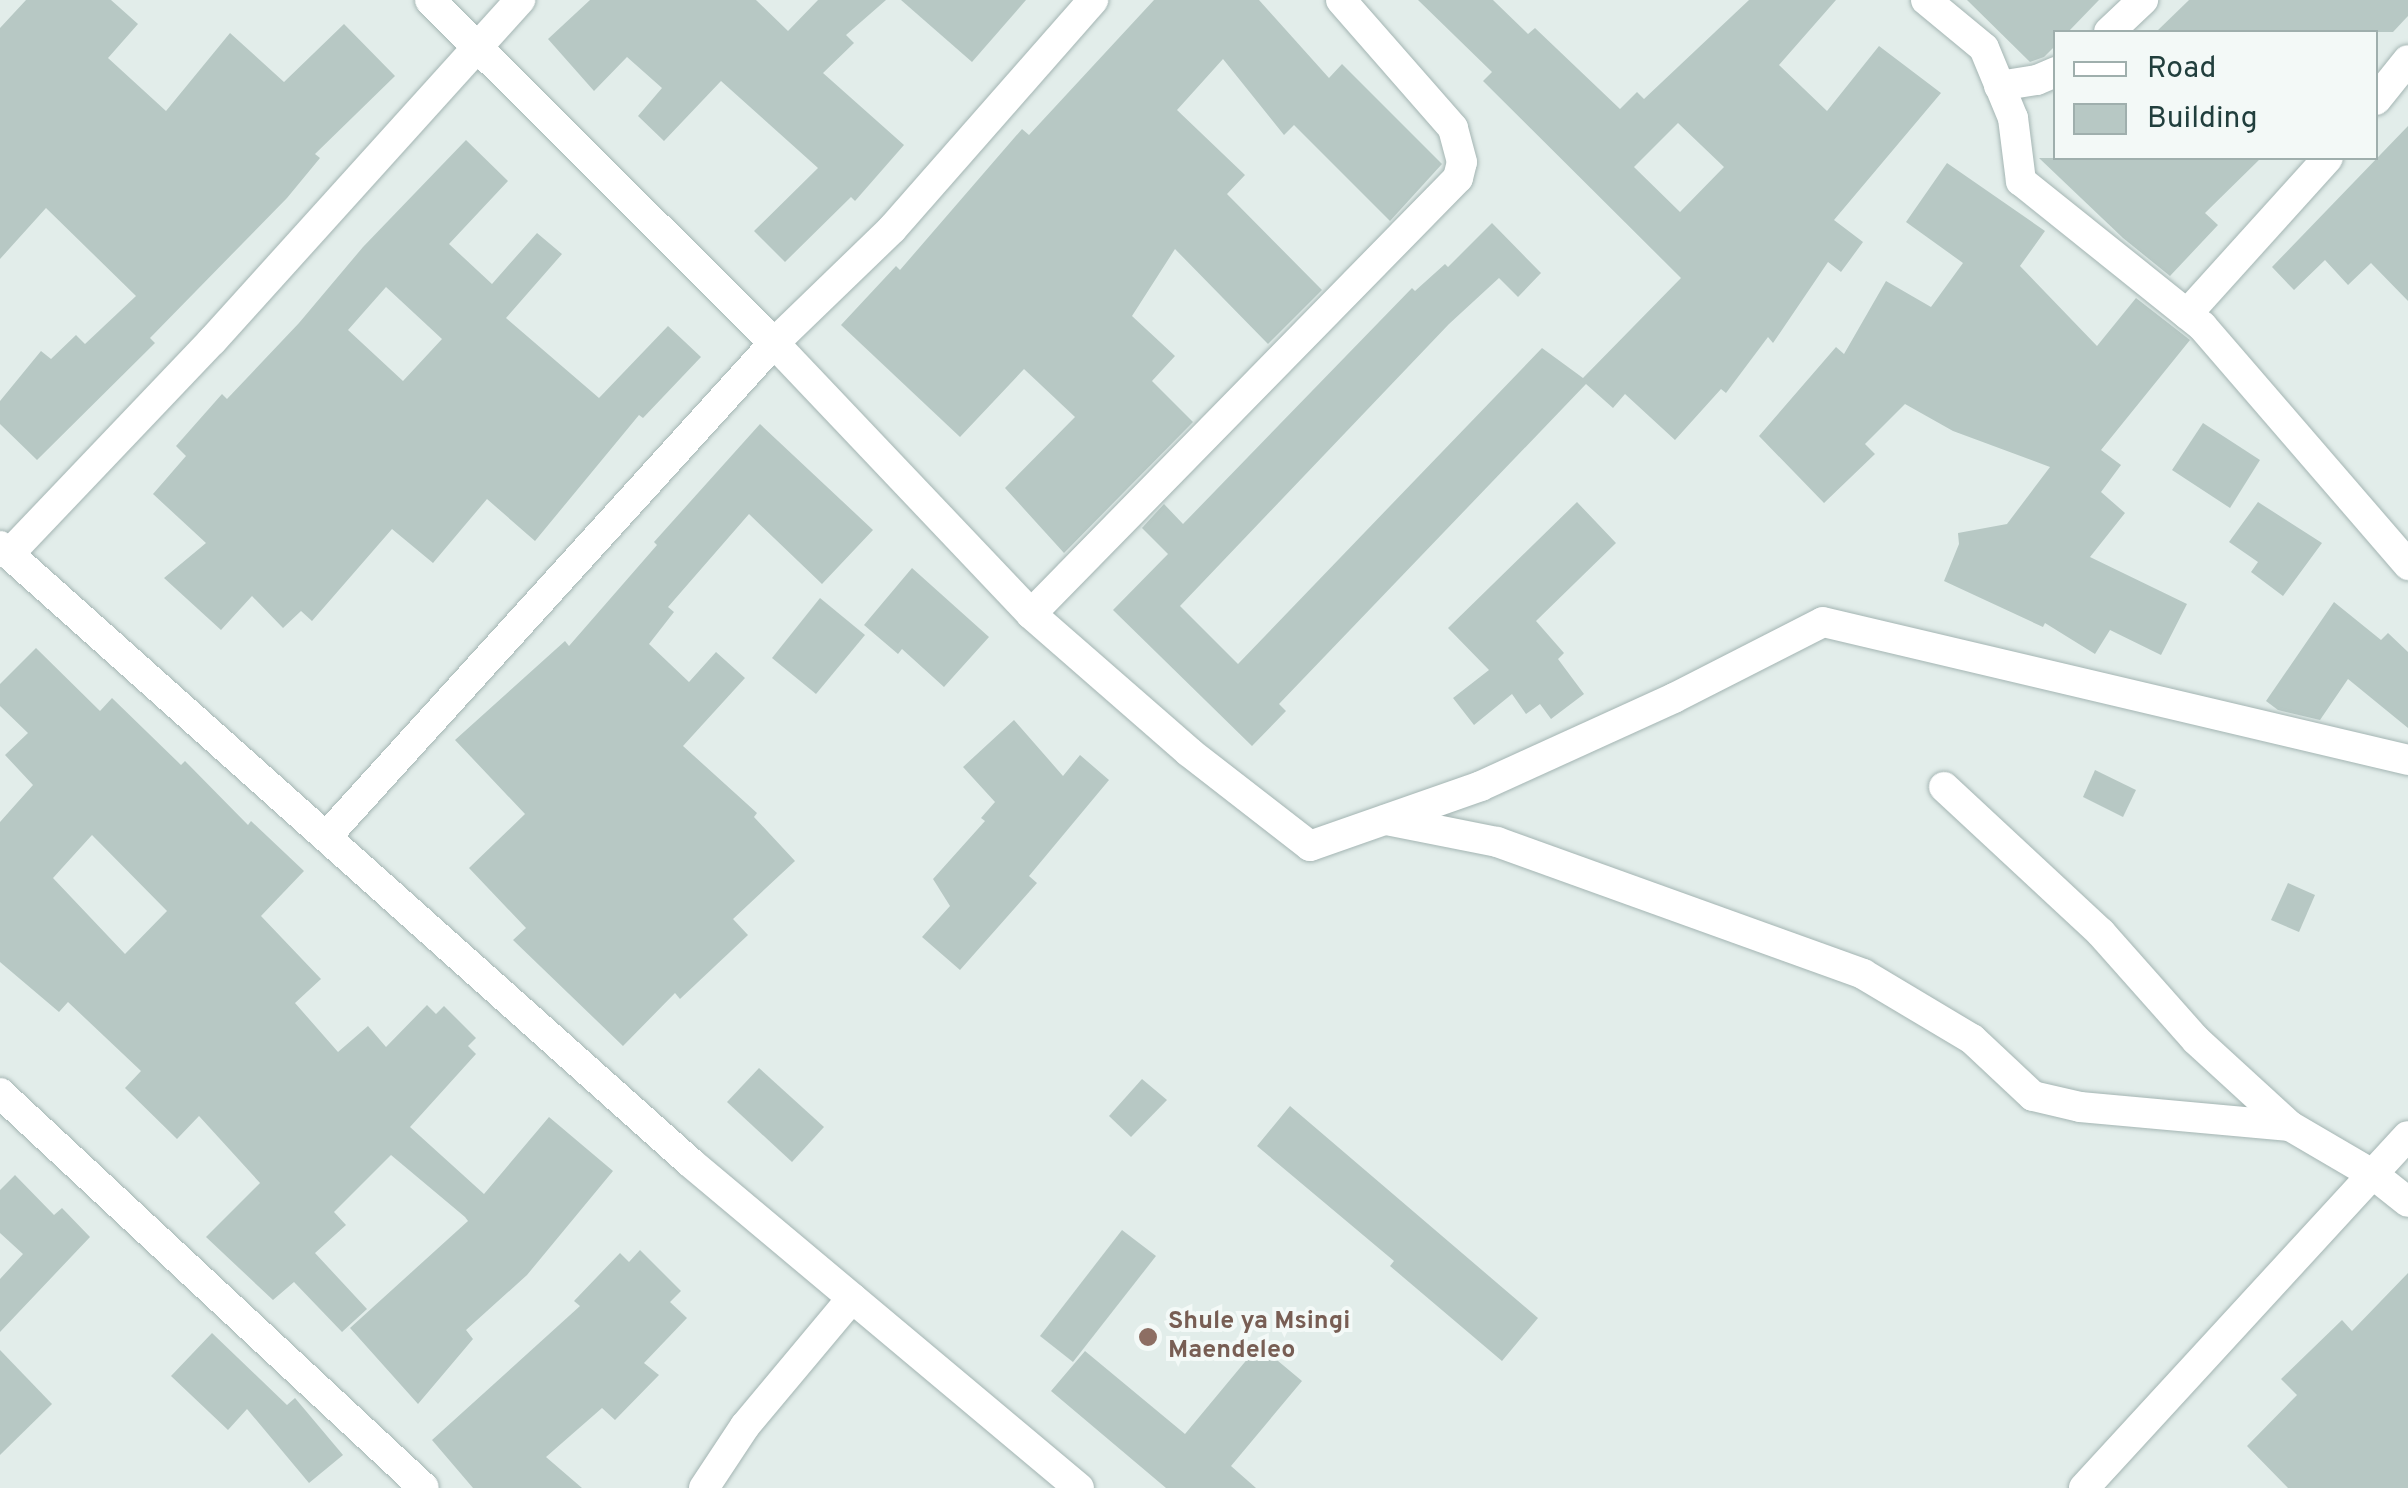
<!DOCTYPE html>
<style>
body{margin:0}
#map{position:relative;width:2408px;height:1488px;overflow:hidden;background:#e2edea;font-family:Overpass,sans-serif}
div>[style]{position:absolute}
.building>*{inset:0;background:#b7c8c4}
.roads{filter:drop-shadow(0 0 2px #a4b5b3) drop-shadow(0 0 2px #a4b5b3)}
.minor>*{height:30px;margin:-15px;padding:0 15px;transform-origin:15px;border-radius:15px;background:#fff}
.dots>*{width:28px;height:28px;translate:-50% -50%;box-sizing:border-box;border:5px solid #f3f9f7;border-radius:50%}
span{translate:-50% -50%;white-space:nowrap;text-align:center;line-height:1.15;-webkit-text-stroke:8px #f3f9f7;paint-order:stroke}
.education-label{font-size:25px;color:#785e54;font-weight:700}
.left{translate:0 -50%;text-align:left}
.legend{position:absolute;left:2053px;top:30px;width:325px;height:130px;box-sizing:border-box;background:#f3f9f7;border:2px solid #9fafad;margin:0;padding:12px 18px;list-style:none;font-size:30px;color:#213f3d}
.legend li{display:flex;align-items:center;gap:20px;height:50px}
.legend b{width:50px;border:2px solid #9fafad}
</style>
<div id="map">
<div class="building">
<i style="clip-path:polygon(26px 0,111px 0,138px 24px,108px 58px,166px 111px,230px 33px,284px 82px,344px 24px,395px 76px,315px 154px,320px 158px,287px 198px,150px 338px,155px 343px,37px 460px,0 424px,0 401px,41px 351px,51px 359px,76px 335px,85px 344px,136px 296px,46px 208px,0 259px,0 28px)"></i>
<i style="clip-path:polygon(590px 0,756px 0,788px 31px,818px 0,886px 0,846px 35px,854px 43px,823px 73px,904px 145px,855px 201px,851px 197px,785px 262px,754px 231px,818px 168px,721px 81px,664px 141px,638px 116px,662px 88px,627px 57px,594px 91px,548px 39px)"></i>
<i style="clip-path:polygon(901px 0,1026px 0,972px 62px)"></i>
<i style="clip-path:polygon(1154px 0,1259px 0,1329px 78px,1342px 64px,1442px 164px,1390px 221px,1294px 125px,1284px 135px,1223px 59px,1177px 110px,1245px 175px,1227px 194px,1322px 290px,1268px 344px,1175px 249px,1132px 316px,1175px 356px,1152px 381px,1193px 422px,1064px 553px,1005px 488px,1075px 417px,1024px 369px,960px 437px,841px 325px,896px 266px,900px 270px,1022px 129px,1029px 135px)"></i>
<i style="clip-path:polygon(evenodd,1418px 0,1493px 0,1528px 34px,1535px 28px,1620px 109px,1637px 92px,1644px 99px,1749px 0,1836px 0,1779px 65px,1827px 111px,1879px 46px,1941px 93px,1834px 220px,1863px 242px,1841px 272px,1828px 262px,1773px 343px,1768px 337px,1726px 393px,1721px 389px,1675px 440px,1625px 394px,1613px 408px,1586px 384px,1279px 704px,1286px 711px,1252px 746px,1113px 610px,1168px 554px,1142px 528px,1164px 504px,1183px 524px,1412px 288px,1415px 291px,1445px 264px,1448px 267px,1492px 223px,1541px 273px,1518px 297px,1499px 278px,1449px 324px,1180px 606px,1238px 664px,1542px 348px,1583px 378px,1681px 278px,1483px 81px,1492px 72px,1418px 0,1678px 123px,1724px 167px,1680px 212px,1634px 167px,1678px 123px)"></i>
<i style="clip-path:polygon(1967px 0,2099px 0,2068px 32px,2056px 32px,2056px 45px,2044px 57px,2030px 62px)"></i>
<i style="clip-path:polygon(2189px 0,2408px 0,2408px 16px,2393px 32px,2156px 32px)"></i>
<i style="clip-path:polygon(2408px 126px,2408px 301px,2371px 263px,2348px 285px,2325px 260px,2294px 290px,2272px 267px)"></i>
<i style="clip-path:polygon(evenodd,466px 140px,508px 181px,449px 244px,492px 284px,537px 233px,562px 254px,506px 318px,599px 398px,668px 326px,701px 357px,643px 418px,639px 415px,535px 541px,487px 499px,433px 563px,392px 529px,312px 621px,301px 611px,283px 628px,252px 596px,221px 630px,164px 578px,206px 543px,153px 494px,186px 456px,176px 446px,222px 394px,227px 399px,299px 323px,363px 247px,466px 140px,386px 287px,442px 339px,403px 381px,348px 330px,386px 287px)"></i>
<i style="clip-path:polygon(2039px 158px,2261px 158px,2205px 213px,2218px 225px,2170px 276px,2123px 238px)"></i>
<i style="clip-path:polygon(1947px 163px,2045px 231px,2020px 266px,2097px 346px,2136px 298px,2190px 340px,2101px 450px,2121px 465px,2101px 492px,2125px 513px,2090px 557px,2187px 604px,2161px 655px,2110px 630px,2095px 654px,2045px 623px,2043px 627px,1944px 581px,1959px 544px,1958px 533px,2007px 524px,2050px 467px,1953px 431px,1905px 404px,1865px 444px,1875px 454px,1824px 503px,1759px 436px,1836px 347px,1844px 354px,1886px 281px,1931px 307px,1963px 263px,1906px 222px)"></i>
<i style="clip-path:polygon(2203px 423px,2260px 460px,2230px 508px,2172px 470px)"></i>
<i style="clip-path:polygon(760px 424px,873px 530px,822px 584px,749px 514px,668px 607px,674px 612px,649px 644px,689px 682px,716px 652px,745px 678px,683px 746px,757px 813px,754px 817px,795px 861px,733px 919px,748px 935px,680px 999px,675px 993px,623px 1046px,513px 940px,526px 928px,469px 868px,525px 814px,455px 740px,565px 641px,569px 646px,657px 545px,654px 542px)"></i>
<i style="clip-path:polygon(1577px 502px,1616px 543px,1536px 621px,1564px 653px,1558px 659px,1584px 694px,1551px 719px,1540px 704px,1526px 714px,1512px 694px,1474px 725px,1453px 698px,1489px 670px,1448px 628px)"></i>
<i style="clip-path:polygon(2258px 502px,2322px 543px,2283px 596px,2251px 572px,2258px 562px,2229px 542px)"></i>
<i style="clip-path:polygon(912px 568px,989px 637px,944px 687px,902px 649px,898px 654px,864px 625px)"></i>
<i style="clip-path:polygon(820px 598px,865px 635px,816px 694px,772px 658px)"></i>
<i style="clip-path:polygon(2334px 602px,2381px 640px,2388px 633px,2408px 652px,2408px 728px,2348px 679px,2320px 720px,2278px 710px,2266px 701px)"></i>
<i style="clip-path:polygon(evenodd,36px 648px,100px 711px,112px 698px,181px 765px,185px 761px,248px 825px,251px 821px,304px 871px,261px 916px,321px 979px,295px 1003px,338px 1052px,368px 1026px,386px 1047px,427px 1005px,436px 1014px,444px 1006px,476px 1038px,468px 1046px,476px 1054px,410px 1127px,484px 1194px,549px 1117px,613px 1171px,527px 1275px,466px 1330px,473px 1339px,418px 1404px,350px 1328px,468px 1221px,465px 1217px,391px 1155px,334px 1212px,346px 1225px,315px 1253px,367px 1309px,342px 1332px,294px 1282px,273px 1300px,206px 1237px,260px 1183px,199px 1116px,177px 1139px,125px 1088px,141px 1071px,68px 1002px,59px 1012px,0 962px,0 822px,33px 785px,5px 755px,28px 733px,0 706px,0 684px,36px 648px,92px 835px,167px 911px,125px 954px,53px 878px,92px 835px)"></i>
<i style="clip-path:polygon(1014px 720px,1063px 776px,1080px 755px,1109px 780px,1029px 876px,1037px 883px,960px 970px,922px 937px,950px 906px,933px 879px,985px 821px,981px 818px,995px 802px,963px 767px)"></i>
<i style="clip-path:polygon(2095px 770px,2136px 790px,2123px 817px,2083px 797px)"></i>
<i style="clip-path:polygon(2288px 883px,2315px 895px,2299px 932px,2271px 920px)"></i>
<i style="clip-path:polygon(759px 1068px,824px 1127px,792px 1162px,727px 1102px)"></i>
<i style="clip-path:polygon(1142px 1079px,1167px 1100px,1131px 1137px,1109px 1116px)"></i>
<i style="clip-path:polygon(1290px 1106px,1538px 1318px,1502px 1361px,1390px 1266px,1394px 1261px,1257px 1146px)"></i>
<i style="clip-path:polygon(15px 1175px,54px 1215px,62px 1208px,90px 1237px,0 1332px,0 1279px,23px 1254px,0 1233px,0 1190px)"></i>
<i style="clip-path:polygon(1122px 1230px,1156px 1256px,1073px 1362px,1040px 1336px)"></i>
<i style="clip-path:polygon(640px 1250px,681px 1291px,670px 1302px,687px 1318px,644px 1363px,659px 1375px,615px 1420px,602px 1408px,546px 1457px,582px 1488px,473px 1488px,432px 1440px,580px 1306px,574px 1301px,620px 1253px,629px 1262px)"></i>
<i style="clip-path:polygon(2408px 1273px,2408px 1488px,2288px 1488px,2247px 1446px,2297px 1395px,2281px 1379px,2342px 1320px,2352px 1331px)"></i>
<i style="clip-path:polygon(212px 1333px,287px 1405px,295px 1398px,343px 1455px,309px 1483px,247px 1409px,228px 1430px,171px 1376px)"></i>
<i style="clip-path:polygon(1259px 1345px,1302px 1381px,1231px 1466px,1256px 1488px,1166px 1488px,1051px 1391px,1085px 1351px,1185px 1434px)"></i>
<i style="clip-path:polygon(0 1350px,52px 1404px,0 1455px)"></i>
</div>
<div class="roads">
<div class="minor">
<i style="left:430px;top:0;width:486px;rotate:44.9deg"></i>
<i style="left:774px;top:343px;width:373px;rotate:46.5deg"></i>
<i style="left:1031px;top:614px;width:210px;rotate:41.1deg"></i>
<i style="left:1189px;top:752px;width:153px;rotate:37.8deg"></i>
<i style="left:1310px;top:846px;width:181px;rotate:-19.3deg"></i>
<i style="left:1481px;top:786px;width:212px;rotate:-24.5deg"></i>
<i style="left:1674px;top:698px;width:167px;rotate:-27deg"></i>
<i style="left:1823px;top:622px;width:601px;rotate:13.27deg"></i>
<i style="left:1926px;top:0;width:75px;rotate:39.6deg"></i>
<i style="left:1984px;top:48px;width:76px;rotate:67.5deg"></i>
<i style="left:2013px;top:118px;width:64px;rotate:82.8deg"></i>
<i style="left:2021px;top:181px;width:232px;rotate:38.7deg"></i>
<i style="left:2202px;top:326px;width:316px;rotate:49.2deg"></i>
<i style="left:2109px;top:32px;width:47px;rotate:-43.3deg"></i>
<i style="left:1999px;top:86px;width:38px;rotate:-9deg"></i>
<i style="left:2037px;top:80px;width:21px;rotate:-23deg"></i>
<i style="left:2376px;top:100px;width:51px;rotate:-51.3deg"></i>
<i style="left:2187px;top:314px;width:210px;rotate:-47.9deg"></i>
<i style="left:0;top:546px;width:926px;rotate:41.76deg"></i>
<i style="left:691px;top:1163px;width:506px;rotate:39.95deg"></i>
<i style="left:9px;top:554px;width:294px;rotate:-46.4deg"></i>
<i style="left:212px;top:341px;width:460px;rotate:-47.9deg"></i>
<i style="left:1031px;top:614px;width:610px;rotate:-45.6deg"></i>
<i style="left:1458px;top:178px;width:16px;rotate:-76deg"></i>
<i style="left:1462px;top:162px;width:35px;rotate:-105deg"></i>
<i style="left:1453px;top:128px;width:170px;rotate:-131.2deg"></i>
<i style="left:1944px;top:787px;width:214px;rotate:42.9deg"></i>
<i style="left:2101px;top:933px;width:143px;rotate:48.4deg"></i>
<i style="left:2196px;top:1040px;width:127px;rotate:42.5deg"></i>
<i style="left:2290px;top:1126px;width:97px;rotate:30.3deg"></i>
<i style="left:2374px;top:1175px;width:43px;rotate:38.5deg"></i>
<i style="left:1386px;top:820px;width:113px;rotate:11.2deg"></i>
<i style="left:1497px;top:842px;width:389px;rotate:19.8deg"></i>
<i style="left:1863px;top:974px;width:127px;rotate:30.8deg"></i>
<i style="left:1972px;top:1039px;width:83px;rotate:43.1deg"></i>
<i style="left:2033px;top:1096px;width:48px;rotate:13.2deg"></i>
<i style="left:2080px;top:1107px;width:211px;rotate:5.2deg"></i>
<i style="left:326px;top:837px;width:667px;rotate:-47.8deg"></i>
<i style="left:774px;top:343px;width:164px;rotate:-44deg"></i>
<i style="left:892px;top:229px;width:305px;rotate:-48.7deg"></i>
<i style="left:0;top:1093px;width:579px;rotate:42.97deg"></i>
<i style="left:704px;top:1488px;width:74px;rotate:-56.5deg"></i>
<i style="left:745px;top:1426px;width:167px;rotate:-50.1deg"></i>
<i style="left:2084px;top:1488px;width:478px;rotate:-47.4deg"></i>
</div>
</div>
<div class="dots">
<i style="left:1148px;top:1337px;background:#8d6e63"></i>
</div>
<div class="education-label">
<span class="left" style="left:1168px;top:1337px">Shule ya Msingi<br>Maendeleo</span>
</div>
<ul class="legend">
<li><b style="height:12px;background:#fff"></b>Road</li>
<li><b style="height:28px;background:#b7c8c4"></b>Building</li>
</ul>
</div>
